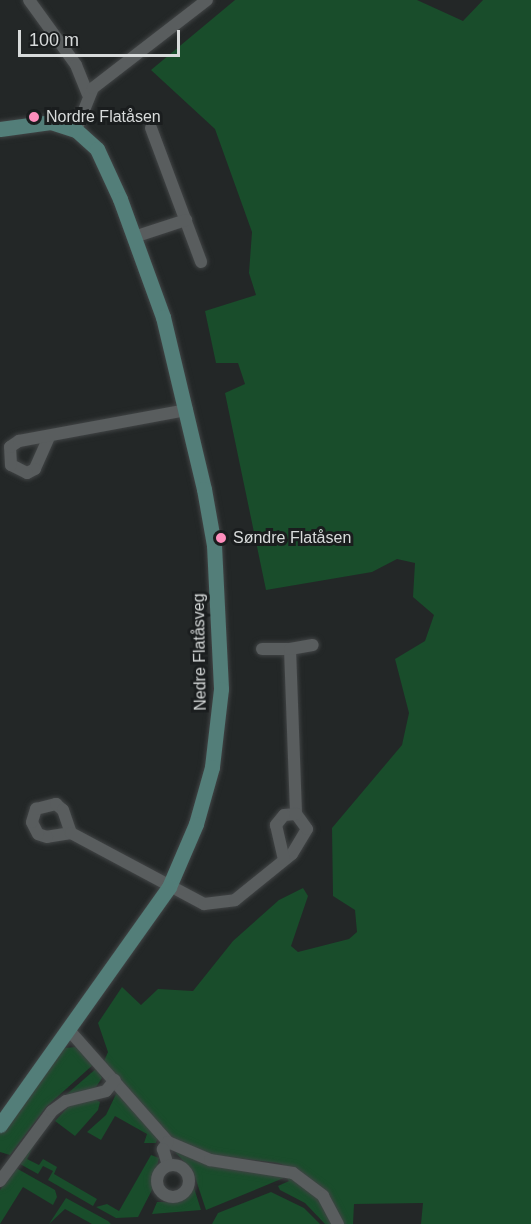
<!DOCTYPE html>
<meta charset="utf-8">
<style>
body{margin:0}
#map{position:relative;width:531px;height:1224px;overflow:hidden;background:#232727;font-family:Arial,sans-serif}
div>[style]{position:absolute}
.green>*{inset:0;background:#194d2b}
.roads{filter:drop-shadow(0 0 2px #414445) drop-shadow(0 0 2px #414445)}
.street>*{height:12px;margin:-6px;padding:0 6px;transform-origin:6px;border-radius:6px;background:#595d5e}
.street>.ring{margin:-6px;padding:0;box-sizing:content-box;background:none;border:12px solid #595d5e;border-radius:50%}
.secondary>*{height:15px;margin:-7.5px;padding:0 7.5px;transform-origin:7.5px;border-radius:7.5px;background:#537e79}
.dots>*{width:16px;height:16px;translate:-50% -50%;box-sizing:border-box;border:3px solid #1a1d1e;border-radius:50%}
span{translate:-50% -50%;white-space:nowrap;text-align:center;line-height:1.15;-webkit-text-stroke:6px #1a1d1e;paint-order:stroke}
.poi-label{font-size:16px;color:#d8dbdb}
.left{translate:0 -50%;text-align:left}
.street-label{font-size:16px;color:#d8dbdb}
.scale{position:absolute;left:18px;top:30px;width:162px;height:27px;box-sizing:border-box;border:3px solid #d8dbdb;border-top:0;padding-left:8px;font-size:18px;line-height:21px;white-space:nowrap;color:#d8dbdb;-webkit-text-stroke:4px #1a1d1e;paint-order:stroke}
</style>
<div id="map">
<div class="green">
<i style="clip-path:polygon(235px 0,417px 0,463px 21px,483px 0,531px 0,531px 1224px,421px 1224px,423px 1203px,354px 1204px,353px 1224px,343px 1224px,326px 1192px,300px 1171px,278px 1163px,205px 1154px,175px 1141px,104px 1061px,108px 1052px,98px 1023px,122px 987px,141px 1005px,158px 989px,193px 991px,233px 941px,279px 900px,303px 888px,308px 896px,291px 946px,298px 952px,349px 939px,357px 932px,355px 910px,333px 896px,332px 828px,402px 745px,409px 713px,395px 659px,425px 641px,434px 615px,413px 597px,415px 563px,397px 559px,372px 572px,266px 590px,225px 393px,245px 384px,238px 363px,216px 363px,205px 311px,256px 295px,249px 273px,252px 232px,215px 129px,151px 70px)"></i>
<i style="clip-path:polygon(76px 1047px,95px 1063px,46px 1107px,10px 1155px,0 1152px,0 1132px,64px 1048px)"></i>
<i style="clip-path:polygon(98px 1067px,102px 1078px,96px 1087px,60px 1100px)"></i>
<i style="clip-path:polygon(117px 1092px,158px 1137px,156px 1143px,144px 1143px,147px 1134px,115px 1116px,101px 1140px,87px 1132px,106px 1115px)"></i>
<i style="clip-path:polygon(95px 1099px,100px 1102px,98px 1110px,75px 1136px,55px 1121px,70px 1105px)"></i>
<i style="clip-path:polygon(37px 1139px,27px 1159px,39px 1165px,43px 1159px,57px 1167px,54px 1174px,97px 1199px,93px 1206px,48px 1180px,53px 1171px,43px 1166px,38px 1174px,20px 1164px)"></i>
<i style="clip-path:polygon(175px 1152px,206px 1163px,265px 1170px,287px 1176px,301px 1183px,325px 1205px,335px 1224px,325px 1224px,305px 1203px,280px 1190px,278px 1186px,289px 1181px,286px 1177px,206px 1210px,193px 1171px)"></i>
<i style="clip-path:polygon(151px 1155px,159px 1158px,152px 1190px,138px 1217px,116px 1218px,96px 1207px,107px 1204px,119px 1211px)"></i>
<i style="clip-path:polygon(16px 1168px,55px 1190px,57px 1197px,53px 1205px,23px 1187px,0 1224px,0 1190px)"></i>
<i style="clip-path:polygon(194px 1188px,201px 1210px,152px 1214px,157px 1202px,178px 1202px)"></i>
<i style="clip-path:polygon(271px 1192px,304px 1208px,320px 1224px,212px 1224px,218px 1213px)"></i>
<i style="clip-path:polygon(66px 1198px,108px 1221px,111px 1224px,92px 1224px,65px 1209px,49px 1224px)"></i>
</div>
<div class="roads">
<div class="street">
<i style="left:29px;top:0;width:80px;rotate:54.1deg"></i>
<i style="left:76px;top:65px;width:31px;rotate:68deg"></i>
<i style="left:151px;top:128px;width:143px;rotate:69.5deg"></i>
<i style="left:76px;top:130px;width:45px;rotate:-68deg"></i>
<i style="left:93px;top:88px;width:144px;rotate:-37.7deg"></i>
<i style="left:134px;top:237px;width:55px;rotate:-18.1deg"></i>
<i style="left:49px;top:437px;width:35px;rotate:114deg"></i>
<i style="left:35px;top:469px;width:9px;rotate:153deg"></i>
<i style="left:27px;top:473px;width:18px;rotate:-153deg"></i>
<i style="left:11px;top:465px;width:18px;rotate:-93deg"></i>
<i style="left:10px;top:447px;width:11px;rotate:-34deg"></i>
<i style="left:19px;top:441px;width:171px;rotate:-10.5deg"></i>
<i style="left:262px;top:649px;width:28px"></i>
<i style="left:290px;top:649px;width:165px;rotate:87.9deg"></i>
<i style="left:290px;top:649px;width:23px;rotate:-10deg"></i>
<i style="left:71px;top:833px;width:24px;rotate:171deg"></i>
<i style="left:47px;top:837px;width:9px;rotate:-162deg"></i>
<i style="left:38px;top:834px;width:13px;rotate:-117deg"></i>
<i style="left:32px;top:822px;width:14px;rotate:-73deg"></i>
<i style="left:36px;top:809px;width:21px;rotate:-14deg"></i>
<i style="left:56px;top:804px;width:9px;rotate:41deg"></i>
<i style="left:63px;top:810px;width:24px;rotate:71deg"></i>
<i style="left:71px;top:833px;width:151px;rotate:28.1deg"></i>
<i style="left:204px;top:904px;width:31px;rotate:-7deg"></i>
<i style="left:235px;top:900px;width:73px;rotate:-38.9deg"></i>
<i style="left:292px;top:854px;width:29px;rotate:-59deg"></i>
<i style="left:307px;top:829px;width:19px;rotate:-126deg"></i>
<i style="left:296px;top:814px;width:12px;rotate:175deg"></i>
<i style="left:284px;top:815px;width:13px;rotate:129deg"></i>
<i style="left:276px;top:825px;width:35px;rotate:77deg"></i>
<i style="left:68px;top:1029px;width:151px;rotate:48.5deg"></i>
<i style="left:168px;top:1142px;width:46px;rotate:23.2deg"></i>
<i style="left:210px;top:1160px;width:84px;rotate:8.9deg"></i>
<i style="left:293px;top:1173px;width:38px;rotate:37deg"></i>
<i style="left:323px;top:1196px;width:32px;rotate:62deg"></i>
<i style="left:168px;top:1142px;width:9px;rotate:126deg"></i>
<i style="left:163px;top:1149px;width:17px;rotate:73deg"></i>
<i class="ring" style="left:157px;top:1165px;width:20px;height:20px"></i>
<i style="left:0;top:1181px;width:87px;rotate:-53.4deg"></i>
<i style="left:52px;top:1111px;width:17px;rotate:-36deg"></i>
<i style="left:66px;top:1101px;width:41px;rotate:-14deg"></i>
<i style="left:106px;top:1091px;width:14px;rotate:-51deg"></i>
</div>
<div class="secondary">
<i style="left:0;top:129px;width:51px;rotate:-7.8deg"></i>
<i style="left:51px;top:122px;width:26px;rotate:18deg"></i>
<i style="left:76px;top:130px;width:28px;rotate:42deg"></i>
<i style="left:97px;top:149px;width:55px;rotate:65.3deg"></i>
<i style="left:120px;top:199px;width:126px;rotate:70deg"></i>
<i style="left:163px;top:317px;width:177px;rotate:76.6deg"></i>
<i style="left:204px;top:489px;width:57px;rotate:79.9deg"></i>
<i style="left:214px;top:545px;width:144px;rotate:87.2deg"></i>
<i style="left:221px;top:689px;width:79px;rotate:96.6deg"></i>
<i style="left:212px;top:767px;width:59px;rotate:105.7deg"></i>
<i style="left:196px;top:824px;width:69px;rotate:113.2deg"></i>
<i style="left:169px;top:887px;width:292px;rotate:125.4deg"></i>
</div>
</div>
<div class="dots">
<i style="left:34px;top:117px;background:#fe8ebd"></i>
<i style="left:221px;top:538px;background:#fe8ebd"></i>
</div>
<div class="poi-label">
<span class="left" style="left:46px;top:117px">Nordre Flatåsen</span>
<span class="left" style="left:233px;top:538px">Søndre Flatåsen</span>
</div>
<div class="street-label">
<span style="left:200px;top:652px;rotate:-91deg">Nedre Flatåsveg</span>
</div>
<div class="scale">100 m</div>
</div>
